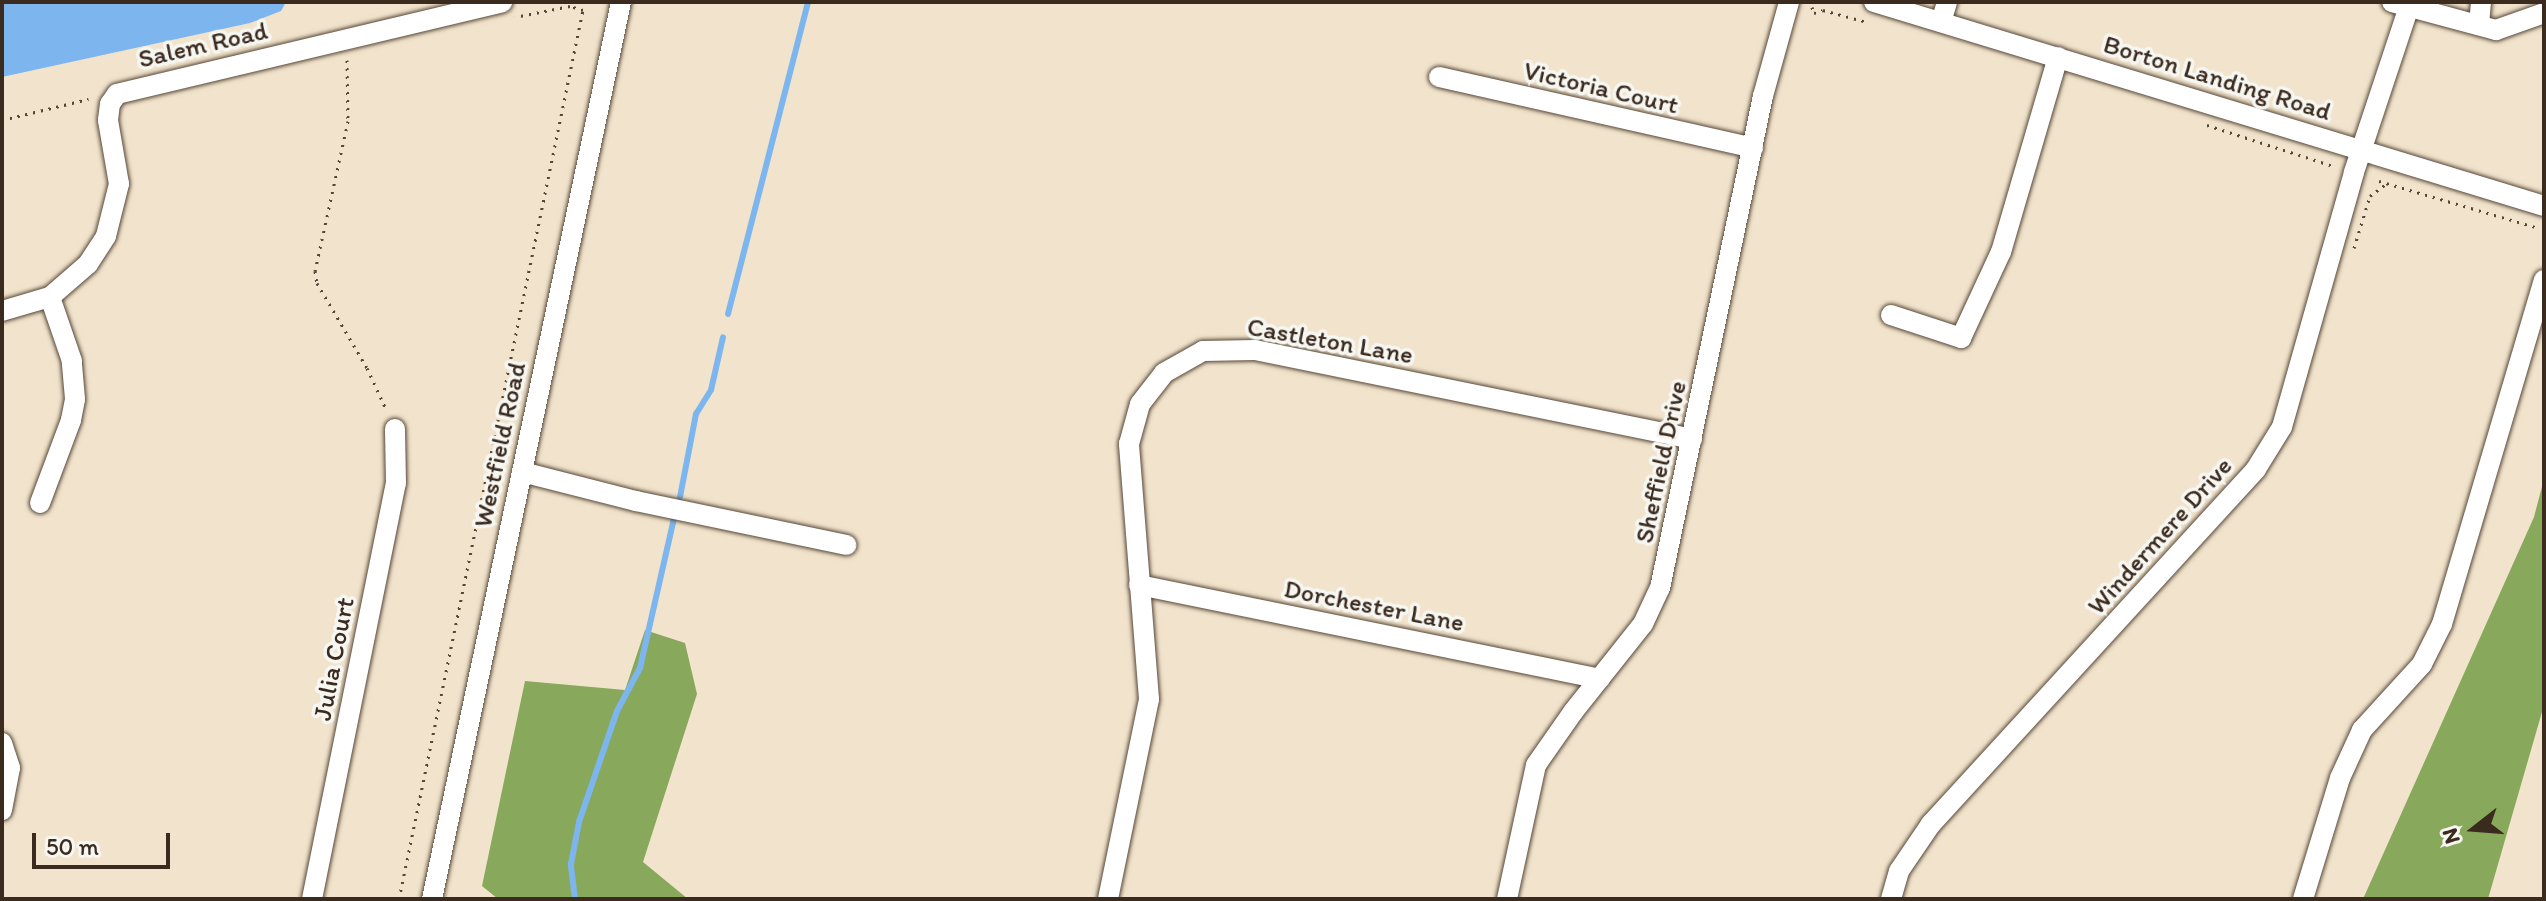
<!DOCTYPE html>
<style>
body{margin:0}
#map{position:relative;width:2546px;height:901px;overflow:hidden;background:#f2e4cc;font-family:Itim,sans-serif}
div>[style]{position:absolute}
.forest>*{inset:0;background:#88a85c}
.water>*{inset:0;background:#7db6ee}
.stream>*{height:6px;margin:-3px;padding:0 3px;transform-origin:3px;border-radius:3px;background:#7db6ee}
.path>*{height:3px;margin-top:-1.5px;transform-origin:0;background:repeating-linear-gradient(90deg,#564638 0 2px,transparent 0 8px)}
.roads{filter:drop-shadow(0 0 2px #564638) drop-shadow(0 0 2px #564638)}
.minor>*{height:20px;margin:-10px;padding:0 10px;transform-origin:10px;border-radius:10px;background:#fff}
span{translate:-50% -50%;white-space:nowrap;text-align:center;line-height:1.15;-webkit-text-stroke:7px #f6f6f2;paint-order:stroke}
.street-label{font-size:26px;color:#3b2a1e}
.frame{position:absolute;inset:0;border:4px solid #3b2a1e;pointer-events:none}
.north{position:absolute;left:2434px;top:789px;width:80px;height:80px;-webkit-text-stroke:6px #f6f6f2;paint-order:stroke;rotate:253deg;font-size:22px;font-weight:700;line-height:32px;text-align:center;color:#3b2a1e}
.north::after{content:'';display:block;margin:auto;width:28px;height:36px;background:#3b2a1e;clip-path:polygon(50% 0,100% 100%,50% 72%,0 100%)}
.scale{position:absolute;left:32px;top:833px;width:138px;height:36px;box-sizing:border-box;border:4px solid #3b2a1e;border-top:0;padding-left:10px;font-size:24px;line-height:28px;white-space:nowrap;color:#3b2a1e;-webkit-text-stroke:6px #f6f6f2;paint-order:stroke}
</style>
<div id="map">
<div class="forest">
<i style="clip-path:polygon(2544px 479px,2544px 705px,2488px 899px,2363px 899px,2534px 517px)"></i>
<i style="clip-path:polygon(645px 630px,685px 643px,697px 694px,643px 862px,688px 899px,498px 899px,482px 886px,525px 681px,625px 690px)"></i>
</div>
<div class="water">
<i style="clip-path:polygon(2px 2px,286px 2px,281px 11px,250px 23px,2px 77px)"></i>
</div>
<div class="stream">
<i style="left:728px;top:314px;width:322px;rotate:-75.6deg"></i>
<i style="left:680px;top:497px;width:85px;rotate:-79.1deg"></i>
<i style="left:696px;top:414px;width:28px;rotate:-58deg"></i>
<i style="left:711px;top:390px;width:54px;rotate:-77.2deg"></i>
<i style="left:575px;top:899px;width:35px;rotate:-97deg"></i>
<i style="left:571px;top:864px;width:43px;rotate:-79.2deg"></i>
<i style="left:579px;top:822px;width:117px;rotate:-71.1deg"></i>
<i style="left:617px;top:711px;width:49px;rotate:-61.9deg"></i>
<i style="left:640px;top:668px;width:158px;rotate:-77.2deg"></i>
</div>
<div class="path">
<i style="left:1812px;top:7px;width:6px;rotate:72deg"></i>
<i style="left:1814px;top:13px;width:9px;rotate:-18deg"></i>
<i style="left:1823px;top:10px;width:46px;rotate:15.3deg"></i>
<i style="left:347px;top:60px;width:61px;rotate:89.1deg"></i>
<i style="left:348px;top:121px;width:154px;rotate:102.4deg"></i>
<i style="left:315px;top:271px;width:12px;rotate:81deg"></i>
<i style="left:317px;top:283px;width:99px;rotate:59.5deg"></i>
<i style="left:367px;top:368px;width:47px;rotate:65.1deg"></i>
<i style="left:2px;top:120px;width:89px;rotate:-13.7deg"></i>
<i style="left:2207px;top:125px;width:133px;rotate:18deg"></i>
<i style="left:2379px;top:181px;width:167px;rotate:16.4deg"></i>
<i style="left:2354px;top:248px;width:54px;rotate:-72.9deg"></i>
<i style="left:2370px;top:196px;width:21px;rotate:-37deg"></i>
<i style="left:399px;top:899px;width:908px;rotate:-78.31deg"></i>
<i style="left:583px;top:10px;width:14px;rotate:-163deg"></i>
<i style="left:570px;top:6px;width:56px;rotate:168.7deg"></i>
</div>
<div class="roads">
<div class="minor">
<i style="left:1874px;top:2px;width:700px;rotate:16.93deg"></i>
<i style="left:2392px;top:2px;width:108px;rotate:15.1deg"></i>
<i style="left:2496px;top:30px;width:51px;rotate:-19.5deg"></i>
<i style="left:1941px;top:22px;width:21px;rotate:-73deg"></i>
<i style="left:2479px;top:25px;width:23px;rotate:-85deg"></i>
<i style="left:1439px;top:77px;width:322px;rotate:12.7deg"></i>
<i style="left:2px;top:311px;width:50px;rotate:-16.3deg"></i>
<i style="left:50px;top:297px;width:50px;rotate:-41deg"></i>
<i style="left:88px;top:264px;width:33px;rotate:-57deg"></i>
<i style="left:106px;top:236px;width:54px;rotate:-76deg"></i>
<i style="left:119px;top:184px;width:65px;rotate:-99.8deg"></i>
<i style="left:108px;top:120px;width:16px;rotate:-83deg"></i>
<i style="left:110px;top:104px;width:12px;rotate:-55deg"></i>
<i style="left:117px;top:94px;width:396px;rotate:-13.4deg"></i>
<i style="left:1891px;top:315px;width:74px;rotate:18.2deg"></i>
<i style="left:1961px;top:338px;width:95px;rotate:-65.1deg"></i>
<i style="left:2001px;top:252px;width:203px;rotate:-73.7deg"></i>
<i style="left:522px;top:472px;width:118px;rotate:14.3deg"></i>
<i style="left:636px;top:501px;width:215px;rotate:11.8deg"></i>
<i style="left:40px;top:503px;width:89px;rotate:-69.5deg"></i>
<i style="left:71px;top:420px;width:21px;rotate:-79deg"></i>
<i style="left:75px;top:399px;width:38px;rotate:-95deg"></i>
<i style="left:72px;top:361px;width:68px;rotate:-109deg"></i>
<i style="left:1139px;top:585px;width:470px;rotate:11.5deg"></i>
<i style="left:2px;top:743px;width:26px;rotate:72deg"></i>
<i style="left:10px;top:768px;width:43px;rotate:100.8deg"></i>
<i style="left:312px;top:899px;width:424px;rotate:-78.6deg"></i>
<i style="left:396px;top:483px;width:54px;rotate:-91.1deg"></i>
<i style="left:432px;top:899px;width:917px;rotate:-78.1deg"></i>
<i style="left:1108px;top:899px;width:204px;rotate:-78.4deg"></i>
<i style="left:1149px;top:699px;width:256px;rotate:-94.5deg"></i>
<i style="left:1129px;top:444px;width:41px;rotate:-74.6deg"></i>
<i style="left:1140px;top:404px;width:39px;rotate:-52deg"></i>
<i style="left:1164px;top:373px;width:45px;rotate:-29.4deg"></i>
<i style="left:1203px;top:351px;width:52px;rotate:-1.1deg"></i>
<i style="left:1255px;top:350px;width:446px;rotate:11.5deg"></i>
<i style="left:1507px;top:899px;width:137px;rotate:-77.8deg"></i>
<i style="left:1536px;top:765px;width:65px;rotate:-55.1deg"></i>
<i style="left:1573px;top:712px;width:112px;rotate:-51.5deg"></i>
<i style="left:1643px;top:624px;width:40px;rotate:-65deg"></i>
<i style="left:1660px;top:588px;width:503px;rotate:-78.18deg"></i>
<i style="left:1763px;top:96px;width:98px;rotate:-74.5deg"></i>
<i style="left:1891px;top:899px;width:29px;rotate:-74deg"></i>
<i style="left:1899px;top:871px;width:57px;rotate:-55.8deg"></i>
<i style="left:1931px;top:824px;width:481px;rotate:-47.5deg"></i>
<i style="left:2256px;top:469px;width:49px;rotate:-58.2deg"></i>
<i style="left:2282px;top:427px;width:265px;rotate:-74.2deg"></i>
<i style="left:2354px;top:172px;width:174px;rotate:-71.6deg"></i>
<i style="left:2303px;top:899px;width:127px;rotate:-73deg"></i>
<i style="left:2340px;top:778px;width:53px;rotate:-65.4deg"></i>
<i style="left:2362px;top:730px;width:89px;rotate:-47.7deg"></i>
<i style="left:2422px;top:664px;width:45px;rotate:-63.4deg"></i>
<i style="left:2442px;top:624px;width:359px;rotate:-73.5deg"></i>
</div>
</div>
<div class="street-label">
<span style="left:203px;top:45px;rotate:-13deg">Salem Road</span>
<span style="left:2217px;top:78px;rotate:17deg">Borton Landing Road</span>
<span style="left:1601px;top:88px;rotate:13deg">Victoria Court</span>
<span style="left:1330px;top:341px;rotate:10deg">Castleton Lane</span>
<span style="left:500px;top:445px;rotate:-78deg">Westfield Road</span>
<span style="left:1661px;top:462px;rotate:-78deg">Sheffield Drive</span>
<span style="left:2160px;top:536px;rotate:-48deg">Windermere Drive</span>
<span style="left:1374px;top:606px;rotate:11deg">Dorchester Lane</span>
<span style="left:334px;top:659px;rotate:-79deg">Julia Court</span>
</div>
<div class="frame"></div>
<div class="north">N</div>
<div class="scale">50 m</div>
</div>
